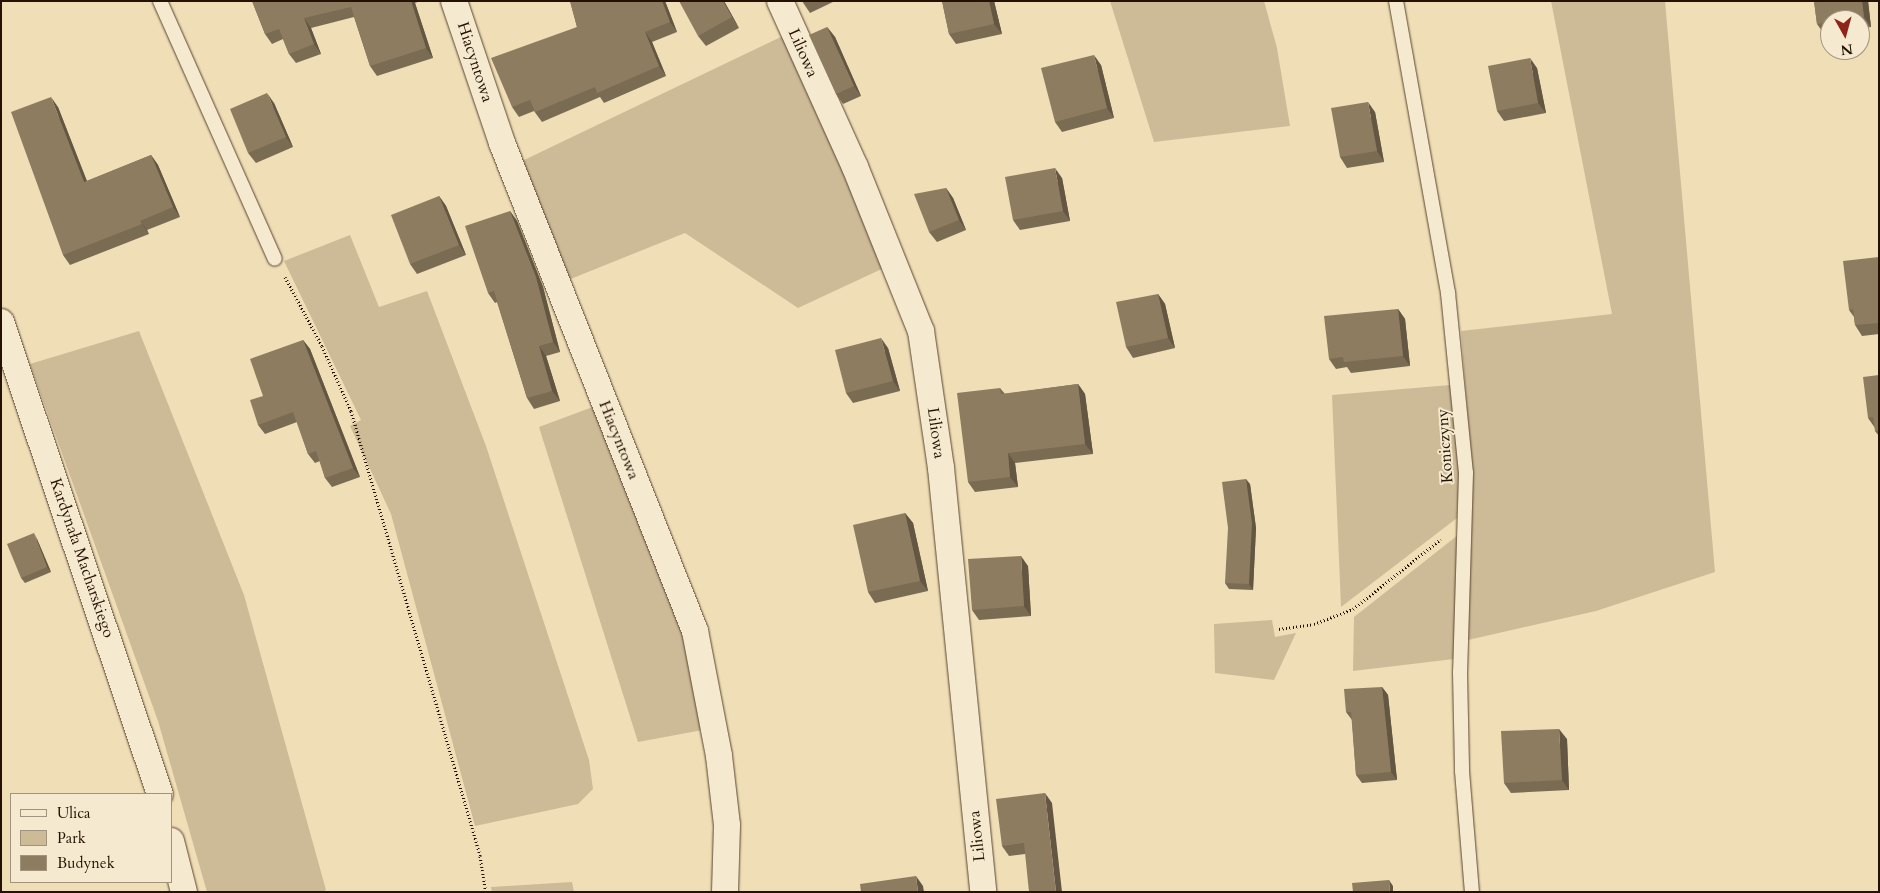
<!DOCTYPE html>
<meta charset="utf-8">
<style>
body{margin:0}
#map{position:relative;width:1880px;height:893px;overflow:hidden;background:#f0deb6;font-family:Cardo,serif}
div>[style]{position:absolute}
.green>*{inset:0;background:#cdbb97}
.path>*{height:3px;margin-top:-1.5px;transform-origin:0;background:repeating-linear-gradient(90deg,#241102 0 1px,transparent 0 3.5px)}
.roads{filter:drop-shadow(0 0 1px #57442f) drop-shadow(0 0 1px #57442f)}
.service>*{height:14px;margin:-7px;padding:0 7px;transform-origin:7px;border-radius:7px;background:#f5ead0}
.minor>*{height:26px;margin:-13px;padding:0 13px;transform-origin:13px;border-radius:13px;background:#f5ead0}
.wall>*{inset:0;background:#7a6b53}
.shaded-wall>*{inset:0;background:#635743}
.building>*{inset:0;background:#8e7c60}
span{translate:-50% -50%;white-space:nowrap;text-align:center;line-height:1.15;-webkit-text-stroke:4px #f5ead0;paint-order:stroke}
.street-label{font-size:16px;color:#241102}
.frame{position:absolute;inset:0;border:2px solid #241102;pointer-events:none}
.legend{position:absolute;left:10px;top:793px;width:162px;height:90px;box-sizing:border-box;background:#f5ead0;border:1px solid #a1937e;margin:0;padding:6px 9px;list-style:none;font-size:15px;color:#241102}
.legend li{display:flex;align-items:center;gap:10px;height:25px}
.legend b{width:25px;border:1px solid #a1937e}
.north{position:absolute;left:1820px;top:10px;width:50px;height:50px;box-sizing:border-box;background:#f5ead0;border:1px solid #a1937e;border-radius:50%;rotate:173deg;font-size:14px;font-weight:700;line-height:20px;text-align:center;color:#241102}
.north::after{content:'';display:block;margin:auto;width:18px;height:22px;background:#8f2418;clip-path:polygon(50% 0,100% 100%,50% 72%,0 100%)}
</style>
<div id="map">
<div class="green">
<i style="clip-path:polygon(1110px 1px,1264px 1px,1277px 48px,1290px 126px,1154px 142px)"></i>
<i style="clip-path:polygon(1551px 1px,1665px 1px,1715px 572px,1596px 611px,1468px 640px,1471px 460px,1461px 331px,1612px 314px)"></i>
<i style="clip-path:polygon(785px 35px,886px 267px,798px 308px,685px 233px,568px 280px,522px 161px)"></i>
<i style="clip-path:polygon(350px 235px,379px 307px,427px 291px,486px 446px,589px 760px,593px 789px,578px 804px,475px 826px,391px 514px,350px 426px,361px 420px,284px 261px)"></i>
<i style="clip-path:polygon(139px 331px,244px 595px,326px 890px,322px 892px,207px 892px,158px 721px,30px 364px)"></i>
<i style="clip-path:polygon(1450px 385px,1459px 471px,1457px 518px,1341px 607px,1332px 395px)"></i>
<i style="clip-path:polygon(598px 405px,690px 634px,708px 729px,638px 742px,539px 427px)"></i>
<i style="clip-path:polygon(1458px 535px,1454px 659px,1353px 671px,1354px 617px)"></i>
<i style="clip-path:polygon(1272px 620px,1275px 637px,1296px 633px,1274px 680px,1215px 673px,1214px 624px)"></i>
<i style="clip-path:polygon(572px 882px,574px 892px,492px 892px,491px 887px)"></i>
</div>
<div class="path">
<i style="left:285px;top:277px;width:78px;rotate:61.8deg"></i>
<i style="left:322px;top:346px;width:71px;rotate:66deg"></i>
<i style="left:351px;top:411px;width:463px;rotate:73.8deg"></i>
<i style="left:480px;top:856px;width:36px;rotate:81deg"></i>
<i style="left:1279px;top:629px;width:35px;rotate:-8deg"></i>
<i style="left:1314px;top:624px;width:42px;rotate:-21deg"></i>
<i style="left:1353px;top:609px;width:112px;rotate:-38.5deg"></i>
</div>
<div class="roads">
<div class="service">
<i style="left:160px;top:1px;width:282px;rotate:66deg"></i>
<i style="left:1396px;top:1px;width:297px;rotate:79.9deg"></i>
<i style="left:1448px;top:293px;width:181px;rotate:84.3deg"></i>
<i style="left:1466px;top:473px;width:199px;rotate:91.7deg"></i>
<i style="left:1460px;top:672px;width:99px;rotate:88.8deg"></i>
<i style="left:1462px;top:771px;width:121px;rotate:85.3deg"></i>
</div>
<div class="minor">
<i style="left:454px;top:1px;width:150px;rotate:71.3deg"></i>
<i style="left:502px;top:143px;width:525px;rotate:68.42deg"></i>
<i style="left:695px;top:631px;width:127px;rotate:79.1deg"></i>
<i style="left:719px;top:756px;width:69px;rotate:83.4deg"></i>
<i style="left:727px;top:825px;width:67px;rotate:91.7deg"></i>
<i style="left:780px;top:1px;width:182px;rotate:65.7deg"></i>
<i style="left:855px;top:167px;width:177px;rotate:68.1deg"></i>
<i style="left:921px;top:331px;width:138px;rotate:81.7deg"></i>
<i style="left:941px;top:468px;width:426px;rotate:84.3deg"></i>
<i style="left:1px;top:322px;width:498px;rotate:71.4deg"></i>
<i style="left:171px;top:841px;width:53px;rotate:75.7deg"></i>
</div>
</div>
<div class="wall">
<i style="clip-path:polygon(252px 1px,420px 1px,415px 3px,433px 58px,377px 76px,370px 66px,354px 17px,311px 28px,321px 54px,296px 63px,289px 54px,283px 39px,272px 44px,265px 34px)"></i>
<i style="clip-path:polygon(570px 1px,665px 1px,677px 32px,652px 42px,666px 76px,604px 103px,600px 97px,542px 122px,534px 111px,519px 117px,512px 107px,577px 27px)"></i>
<i style="clip-path:polygon(724px 1px,739px 28px,706px 46px,698px 36px)"></i>
<i style="clip-path:polygon(802px 1px,835px 1px,810px 13px)"></i>
<i style="clip-path:polygon(942px 1px,994px 1px,1002px 34px,956px 44px,949px 34px)"></i>
<i style="clip-path:polygon(1814px 1px,1868px 1px,1871px 27px,1860px 29px,1860px 20px,1830px 20px,1830px 33px,1824px 34px,1817px 24px)"></i>
<i style="clip-path:polygon(827px 27px,835px 37px,861px 96px,843px 104px,836px 94px)"></i>
<i style="clip-path:polygon(1101px 65px,1114px 118px,1062px 132px,1055px 122px)"></i>
<i style="clip-path:polygon(1537px 68px,1546px 113px,1504px 121px,1497px 111px)"></i>
<i style="clip-path:polygon(274px 103px,293px 147px,256px 163px,248px 153px)"></i>
<i style="clip-path:polygon(58px 107px,87px 181px,151px 155px,158px 165px,180px 217px,147px 230px,149px 234px,70px 265px,63px 255px)"></i>
<i style="clip-path:polygon(1375px 112px,1384px 162px,1347px 168px,1340px 157px)"></i>
<i style="clip-path:polygon(1062px 178px,1070px 221px,1020px 230px,1013px 220px)"></i>
<i style="clip-path:polygon(946px 188px,953px 198px,966px 230px,937px 242px,929px 232px)"></i>
<i style="clip-path:polygon(439px 196px,446px 206px,466px 255px,417px 274px,410px 264px)"></i>
<i style="clip-path:polygon(510px 211px,517px 221px,543px 287px,560px 352px,546px 356px,560px 401px,534px 409px,527px 398px,497px 302px,495px 303px,488px 293px)"></i>
<i style="clip-path:polygon(1879px 257px,1879px 334px,1862px 336px,1855px 325px,1854px 317px,1849px 310px)"></i>
<i style="clip-path:polygon(1158px 294px,1165px 304px,1175px 348px,1133px 358px,1126px 347px)"></i>
<i style="clip-path:polygon(1398px 309px,1405px 319px,1410px 366px,1351px 373px,1347px 367px,1336px 369px,1329px 359px)"></i>
<i style="clip-path:polygon(303px 340px,310px 349px,360px 477px,332px 487px,325px 478px,320px 461px,315px 463px,308px 454px,297px 422px,265px 434px,258px 425px,263px 396px)"></i>
<i style="clip-path:polygon(888px 348px,900px 391px,853px 403px,846px 393px)"></i>
<i style="clip-path:polygon(1879px 375px,1879px 436px,1875px 431px,1875px 428px,1868px 418px)"></i>
<i style="clip-path:polygon(1078px 384px,1085px 394px,1093px 454px,1015px 463px,1018px 487px,975px 492px,968px 482px,1000px 388px,1005px 394px)"></i>
<i style="clip-path:polygon(1250px 484px,1256px 528px,1253px 590px,1229px 589px,1225px 583px)"></i>
<i style="clip-path:polygon(905px 513px,913px 523px,928px 591px,875px 603px,868px 592px)"></i>
<i style="clip-path:polygon(37px 539px,51px 572px,25px 583px,21px 578px)"></i>
<i style="clip-path:polygon(1028px 566px,1031px 616px,979px 620px,972px 610px)"></i>
<i style="clip-path:polygon(1382px 687px,1388px 695px,1397px 780px,1362px 783px,1356px 775px,1352px 720px,1346px 712px)"></i>
<i style="clip-path:polygon(1567px 739px,1569px 790px,1511px 793px,1504px 783px)"></i>
<i style="clip-path:polygon(1052px 803px,1025px 854px,1009px 856px,1002px 846px)"></i>
</div>
<div class="shaded-wall">
<i style="clip-path:polygon(411px 1px,414px 1px,415px 3px,433px 58px,426px 48px)"></i>
<i style="clip-path:polygon(662px 1px,665px 1px,677px 32px,670px 22px)"></i>
<i style="clip-path:polygon(723px 1px,724px 1px,739px 28px,732px 17px)"></i>
<i style="clip-path:polygon(989px 1px,994px 1px,1002px 34px,994px 24px)"></i>
<i style="clip-path:polygon(1862px 1px,1868px 1px,1871px 27px,1864px 17px)"></i>
<i style="clip-path:polygon(304px 18px,311px 28px,321px 54px,314px 44px)"></i>
<i style="clip-path:polygon(827px 27px,835px 37px,861px 96px,854px 86px)"></i>
<i style="clip-path:polygon(645px 32px,652px 42px,666px 76px,659px 66px)"></i>
<i style="clip-path:polygon(1094px 55px,1101px 65px,1114px 118px,1107px 108px)"></i>
<i style="clip-path:polygon(1530px 58px,1537px 68px,1546px 113px,1538px 103px)"></i>
<i style="clip-path:polygon(267px 93px,274px 103px,293px 147px,286px 137px)"></i>
<i style="clip-path:polygon(51px 97px,58px 107px,91px 192px,84px 182px)"></i>
<i style="clip-path:polygon(1368px 102px,1375px 112px,1384px 162px,1377px 151px)"></i>
<i style="clip-path:polygon(151px 155px,158px 165px,180px 217px,173px 207px)"></i>
<i style="clip-path:polygon(1055px 168px,1062px 178px,1070px 221px,1063px 211px)"></i>
<i style="clip-path:polygon(946px 188px,953px 198px,966px 230px,959px 220px)"></i>
<i style="clip-path:polygon(439px 196px,446px 206px,466px 255px,459px 245px)"></i>
<i style="clip-path:polygon(510px 211px,517px 221px,543px 287px,560px 352px,553px 342px)"></i>
<i style="clip-path:polygon(140px 221px,147px 230px,149px 234px,142px 224px)"></i>
<i style="clip-path:polygon(1158px 294px,1165px 304px,1175px 348px,1168px 338px)"></i>
<i style="clip-path:polygon(1398px 309px,1405px 319px,1410px 366px,1403px 356px)"></i>
<i style="clip-path:polygon(881px 338px,888px 348px,900px 391px,893px 381px)"></i>
<i style="clip-path:polygon(303px 340px,310px 349px,360px 477px,353px 468px)"></i>
<i style="clip-path:polygon(539px 346px,546px 356px,560px 401px,552px 391px)"></i>
<i style="clip-path:polygon(1078px 384px,1085px 394px,1093px 454px,1085px 444px)"></i>
<i style="clip-path:polygon(1008px 453px,1015px 463px,1018px 487px,1010px 477px)"></i>
<i style="clip-path:polygon(1246px 479px,1250px 484px,1256px 528px,1253px 590px,1249px 584px)"></i>
<i style="clip-path:polygon(905px 513px,913px 523px,928px 591px,920px 581px)"></i>
<i style="clip-path:polygon(34px 533px,37px 539px,51px 572px,47px 567px)"></i>
<i style="clip-path:polygon(1021px 556px,1028px 566px,1031px 616px,1024px 606px)"></i>
<i style="clip-path:polygon(1382px 687px,1388px 695px,1397px 780px,1391px 772px)"></i>
<i style="clip-path:polygon(1559px 729px,1567px 739px,1569px 790px,1562px 780px)"></i>
<i style="clip-path:polygon(1045px 793px,1052px 803px,1062px 892px,1056px 892px)"></i>
<i style="clip-path:polygon(916px 876px,923px 886px,924px 892px,918px 892px)"></i>
<i style="clip-path:polygon(1389px 880px,1393px 886px,1393px 892px,1390px 892px)"></i>
</div>
<div class="building">
<i style="clip-path:polygon(252px 1px,411px 1px,426px 48px,370px 66px,351px 7px,304px 18px,314px 44px,289px 54px,279px 29px,265px 34px)"></i>
<i style="clip-path:polygon(570px 1px,662px 1px,670px 22px,645px 32px,659px 66px,597px 93px,595px 87px,535px 112px,530px 100px,512px 107px,491px 58px,577px 27px)"></i>
<i style="clip-path:polygon(679px 1px,723px 1px,732px 17px,698px 36px)"></i>
<i style="clip-path:polygon(942px 1px,989px 1px,994px 24px,949px 34px)"></i>
<i style="clip-path:polygon(1814px 1px,1862px 1px,1864px 17px,1844px 20px,1830px 20px,1830px 22px,1817px 24px)"></i>
<i style="clip-path:polygon(827px 27px,854px 86px,836px 94px,809px 35px)"></i>
<i style="clip-path:polygon(1094px 55px,1107px 108px,1055px 122px,1041px 68px)"></i>
<i style="clip-path:polygon(1530px 58px,1538px 103px,1497px 111px,1488px 66px)"></i>
<i style="clip-path:polygon(267px 93px,286px 137px,248px 153px,230px 109px)"></i>
<i style="clip-path:polygon(51px 97px,84px 182px,151px 155px,173px 207px,140px 221px,142px 224px,63px 255px,11px 112px)"></i>
<i style="clip-path:polygon(1368px 102px,1377px 151px,1340px 157px,1331px 108px)"></i>
<i style="clip-path:polygon(1055px 168px,1063px 211px,1013px 220px,1005px 177px)"></i>
<i style="clip-path:polygon(946px 188px,959px 220px,929px 232px,914px 194px)"></i>
<i style="clip-path:polygon(439px 196px,459px 245px,410px 264px,391px 215px)"></i>
<i style="clip-path:polygon(510px 211px,536px 277px,553px 342px,539px 346px,552px 391px,527px 398px,494px 291px,488px 293px,465px 226px)"></i>
<i style="clip-path:polygon(1879px 257px,1879px 323px,1855px 325px,1853px 309px,1849px 310px,1843px 261px)"></i>
<i style="clip-path:polygon(1158px 294px,1168px 338px,1126px 347px,1116px 302px)"></i>
<i style="clip-path:polygon(1398px 309px,1403px 356px,1344px 362px,1343px 357px,1329px 359px,1324px 316px)"></i>
<i style="clip-path:polygon(881px 338px,893px 381px,846px 393px,835px 350px)"></i>
<i style="clip-path:polygon(303px 340px,353px 468px,325px 478px,316px 451px,308px 454px,293px 412px,258px 425px,250px 400px,263px 396px,250px 359px)"></i>
<i style="clip-path:polygon(1879px 375px,1879px 431px,1875px 431px,1873px 417px,1868px 418px,1863px 377px)"></i>
<i style="clip-path:polygon(1078px 384px,1085px 444px,1008px 453px,1010px 477px,968px 482px,957px 393px,1000px 388px,1001px 394px)"></i>
<i style="clip-path:polygon(1246px 479px,1252px 523px,1249px 584px,1225px 583px,1228px 528px,1222px 482px)"></i>
<i style="clip-path:polygon(905px 513px,920px 581px,868px 592px,853px 525px)"></i>
<i style="clip-path:polygon(34px 533px,47px 567px,21px 578px,7px 544px)"></i>
<i style="clip-path:polygon(1021px 556px,1024px 606px,972px 610px,968px 559px)"></i>
<i style="clip-path:polygon(1382px 687px,1391px 772px,1356px 775px,1351px 712px,1346px 712px,1344px 689px)"></i>
<i style="clip-path:polygon(1559px 729px,1562px 780px,1504px 783px,1501px 731px)"></i>
<i style="clip-path:polygon(1045px 793px,1056px 892px,1029px 892px,1024px 843px,1002px 846px,996px 799px)"></i>
<i style="clip-path:polygon(916px 876px,918px 892px,861px 892px,860px 884px)"></i>
<i style="clip-path:polygon(1389px 880px,1390px 892px,1353px 892px,1352px 883px)"></i>
</div>
<div class="street-label">
<span style="left:803px;top:53px;rotate:66deg">Liliowa</span>
<span style="left:475px;top:62px;rotate:72deg">Hiacyntowa</span>
<span style="left:936px;top:433px;rotate:82deg">Liliowa</span>
<span style="left:619px;top:440px;rotate:68deg">Hiacyntowa</span>
<span style="left:1445px;top:446px;rotate:-94deg">Koniczyny</span>
<span style="left:82px;top:558px;rotate:71deg">Kardynała Macharskiego</span>
<span style="left:977px;top:836px;rotate:-96deg">Liliowa</span>
</div>
<div class="frame"></div>
<ul class="legend">
<li><b style="height:6px;background:#f5ead0"></b>Ulica</li>
<li><b style="height:14px;background:#cdbb97"></b>Park</li>
<li><b style="height:14px;background:#8e7c60"></b>Budynek</li>
</ul>
<div class="north">N</div>
</div>
